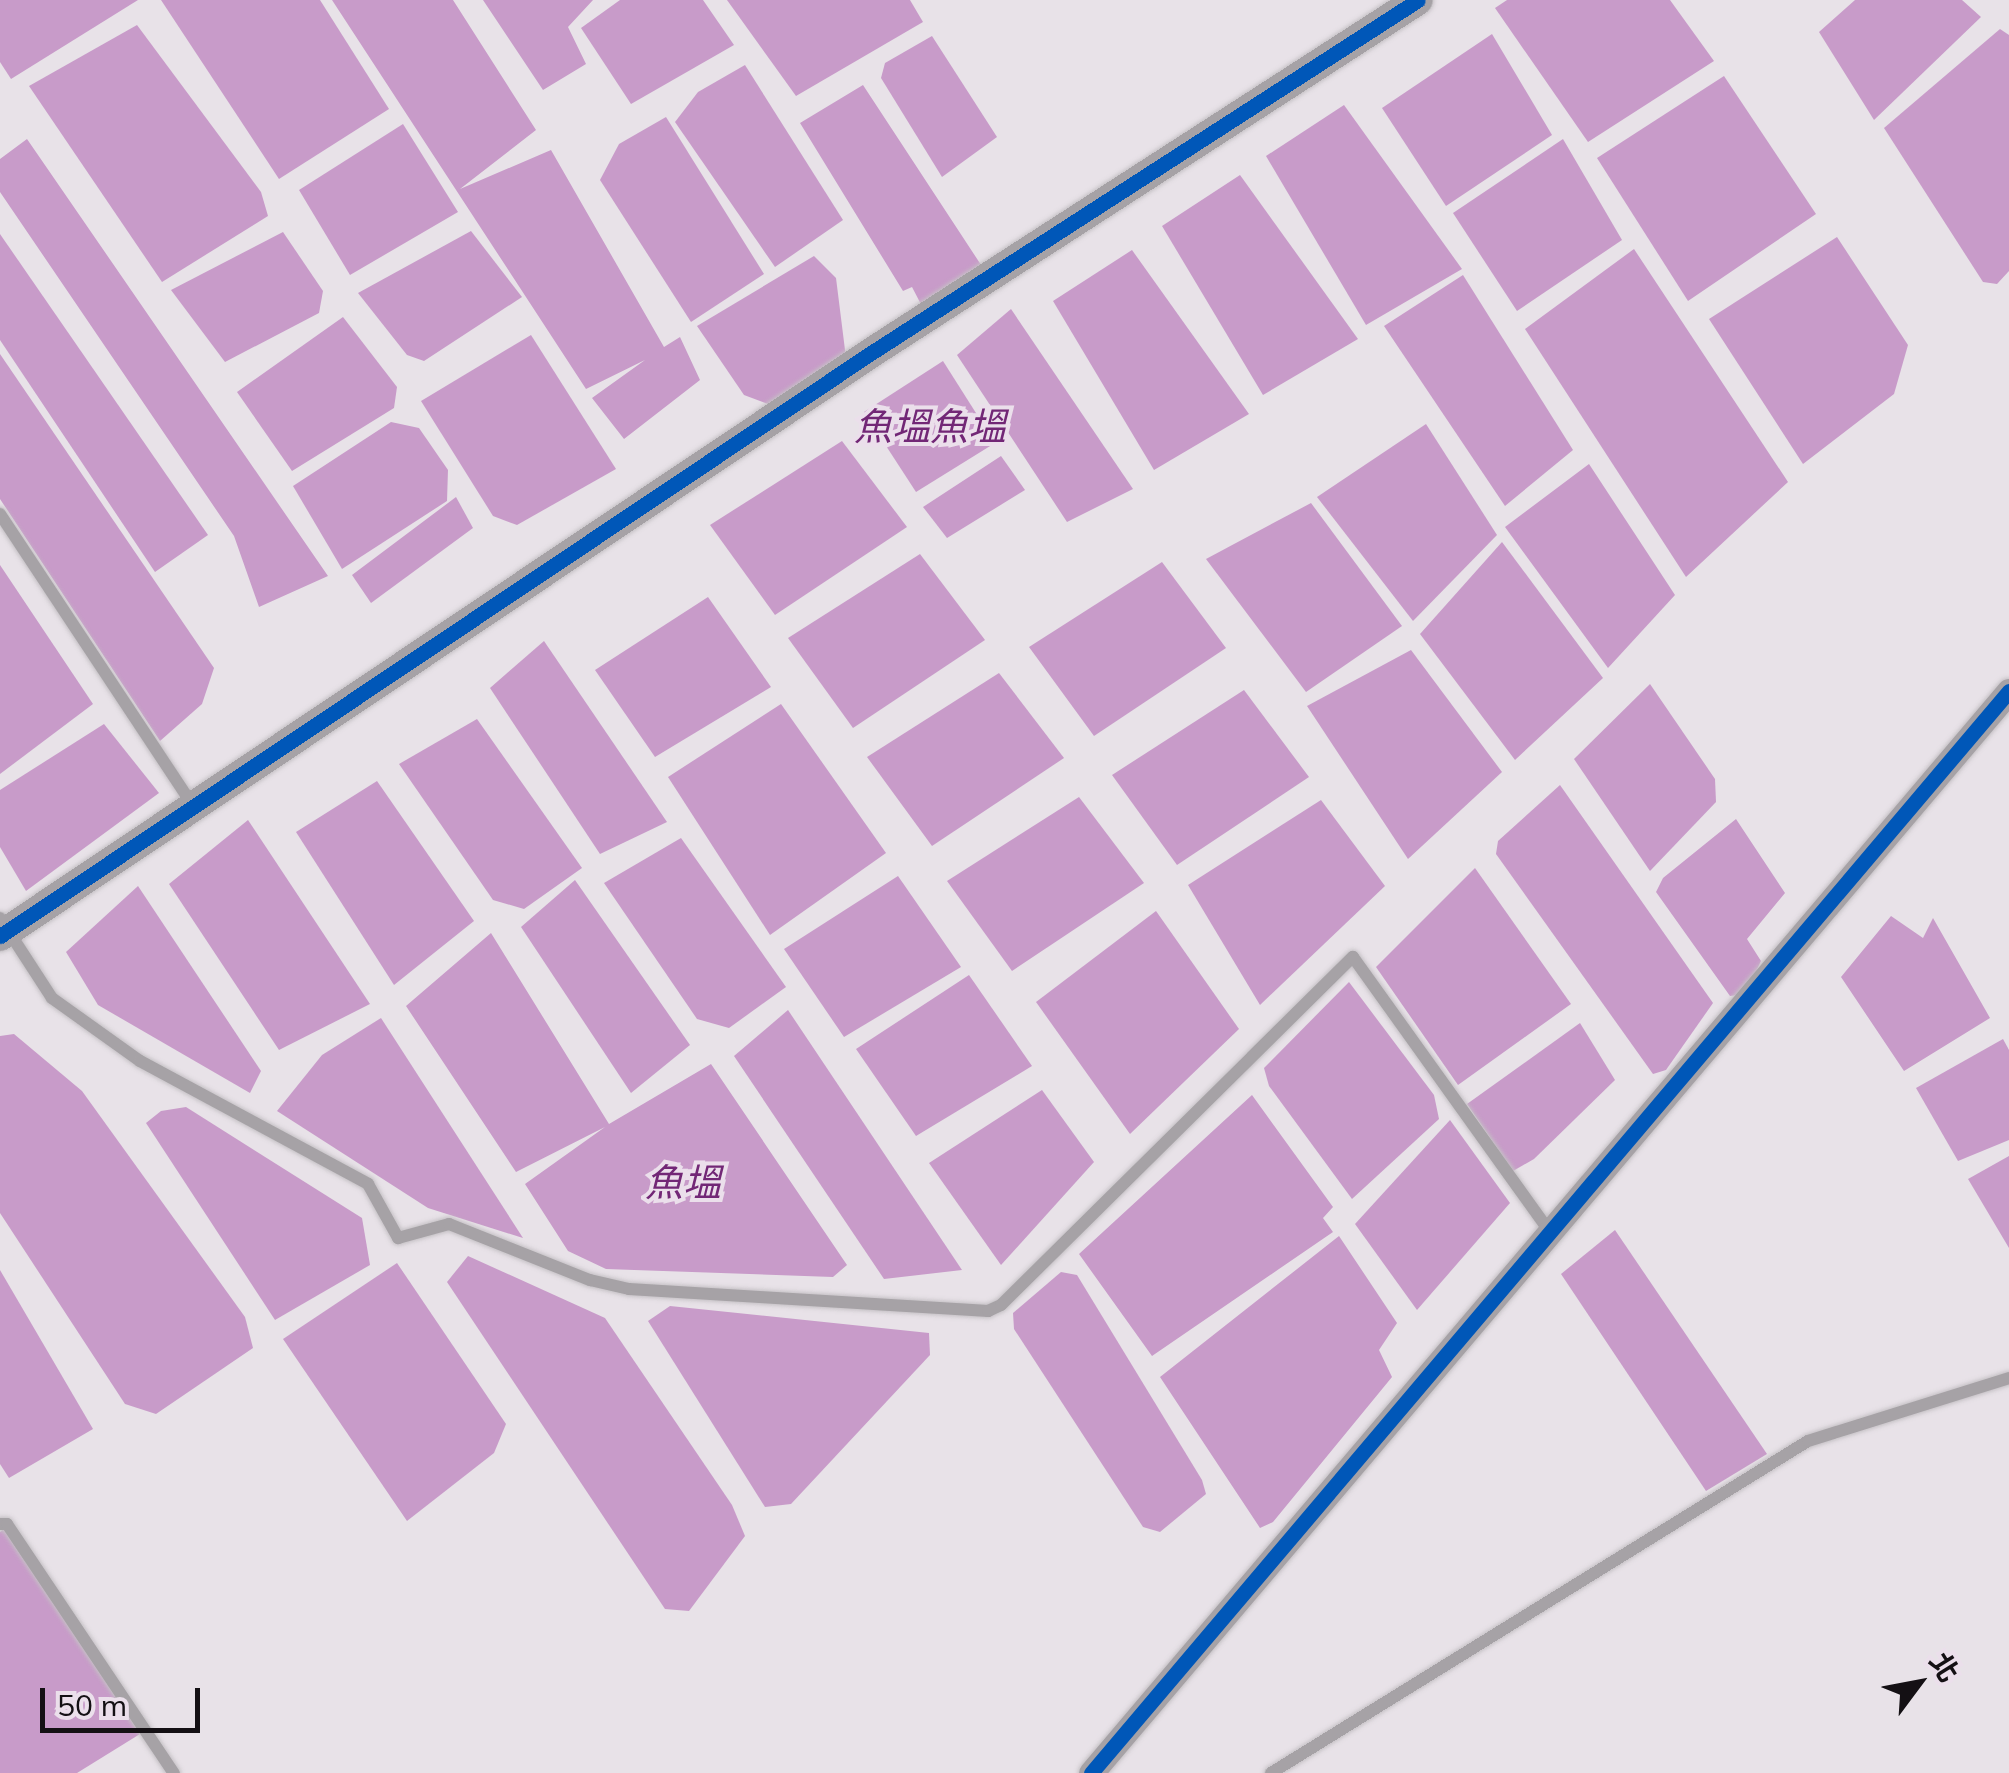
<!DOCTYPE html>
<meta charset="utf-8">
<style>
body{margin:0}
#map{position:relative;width:2009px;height:1773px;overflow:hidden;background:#e8e2e8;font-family:Mulish,"Noto Sans TC",sans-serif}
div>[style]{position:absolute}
.water>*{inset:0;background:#c89bc9}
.roads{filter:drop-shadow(0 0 2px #c5c1c5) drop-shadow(0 0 2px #c5c1c5)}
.service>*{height:12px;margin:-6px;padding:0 6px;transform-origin:6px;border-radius:6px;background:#a6a2a6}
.minor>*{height:25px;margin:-12.5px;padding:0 12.5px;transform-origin:12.5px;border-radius:12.5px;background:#a6a2a6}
.tertiary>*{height:30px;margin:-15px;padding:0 15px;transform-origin:15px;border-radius:15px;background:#a6a2a6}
.cycleway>*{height:15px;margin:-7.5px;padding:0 7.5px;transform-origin:7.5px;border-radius:7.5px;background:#0057b8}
span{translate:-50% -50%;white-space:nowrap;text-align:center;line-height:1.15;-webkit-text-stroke:8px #ebdfeb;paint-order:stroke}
.water-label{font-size:38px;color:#722776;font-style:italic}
.north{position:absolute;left:1869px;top:1633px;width:100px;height:100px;-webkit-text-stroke:8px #ebdfeb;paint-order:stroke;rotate:58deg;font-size:28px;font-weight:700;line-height:40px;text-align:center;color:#141014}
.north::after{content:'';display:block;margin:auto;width:35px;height:45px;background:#141014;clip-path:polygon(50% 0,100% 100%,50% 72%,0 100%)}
.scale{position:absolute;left:40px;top:1688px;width:160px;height:45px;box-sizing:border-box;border:5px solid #141014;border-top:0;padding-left:12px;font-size:30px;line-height:35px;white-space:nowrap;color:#141014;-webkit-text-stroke:8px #ebdfeb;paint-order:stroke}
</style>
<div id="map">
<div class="water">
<i style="clip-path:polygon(0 0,138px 0,11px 79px,0 62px)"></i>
<i style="clip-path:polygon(161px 0,320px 0,389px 109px,279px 179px)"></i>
<i style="clip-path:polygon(332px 0,453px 0,536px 130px,460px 189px,551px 150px,664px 347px,680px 337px,700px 380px,624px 439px,592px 398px,645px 360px,586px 389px)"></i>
<i style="clip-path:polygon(483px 0,593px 0,568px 27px,586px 64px,543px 90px)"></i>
<i style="clip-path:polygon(620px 0,703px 0,734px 45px,631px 104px,581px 28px)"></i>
<i style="clip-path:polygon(727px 0,910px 0,923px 22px,796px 96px)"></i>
<i style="clip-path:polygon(1507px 0,1670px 0,1714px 61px,1588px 142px,1495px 8px)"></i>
<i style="clip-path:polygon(1855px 0,1962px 0,1981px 17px,1874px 120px,1819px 32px)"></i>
<i style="clip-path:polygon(137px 25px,261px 192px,268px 216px,162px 282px,29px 86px)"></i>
<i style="clip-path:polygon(2000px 29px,2009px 35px,2009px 271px,1997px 284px,1983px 282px,1884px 128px)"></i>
<i style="clip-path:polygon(1492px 34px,1552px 135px,1446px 206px,1382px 108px)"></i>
<i style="clip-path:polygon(932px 36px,997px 137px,942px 177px,881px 78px,885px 63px)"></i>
<i style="clip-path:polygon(745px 65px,843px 220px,775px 267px,675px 122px,698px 92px)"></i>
<i style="clip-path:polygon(1724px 76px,1816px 214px,1688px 301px,1597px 158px)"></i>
<i style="clip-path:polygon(863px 85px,985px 271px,925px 312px,912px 287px,903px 291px,800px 123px)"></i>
<i style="clip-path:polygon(1344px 105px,1462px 269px,1366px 325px,1266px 156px)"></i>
<i style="clip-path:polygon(666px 117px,764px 274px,691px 322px,600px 180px,619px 144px)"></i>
<i style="clip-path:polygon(403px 124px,458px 212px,350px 275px,299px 190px)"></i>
<i style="clip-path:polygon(27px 139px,328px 576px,259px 607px,234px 536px,0 192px,0 159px)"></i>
<i style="clip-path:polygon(1563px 139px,1622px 240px,1517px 311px,1453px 213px)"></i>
<i style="clip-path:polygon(1240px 175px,1358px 339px,1263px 395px,1162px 226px)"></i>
<i style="clip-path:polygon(471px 231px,522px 297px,424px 361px,407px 355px,358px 293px)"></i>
<i style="clip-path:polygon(283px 232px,323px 291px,319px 313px,225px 362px,171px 290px)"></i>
<i style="clip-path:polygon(0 234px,208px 535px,155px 572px,0 340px)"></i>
<i style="clip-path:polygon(1837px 237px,1908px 345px,1894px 394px,1803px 464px,1709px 319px)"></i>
<i style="clip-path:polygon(1634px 249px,1788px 482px,1686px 577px,1525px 329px)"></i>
<i style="clip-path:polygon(1132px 250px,1249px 414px,1154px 470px,1053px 301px)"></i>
<i style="clip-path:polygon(814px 256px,836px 278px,846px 358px,776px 407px,744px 395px,697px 326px)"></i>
<i style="clip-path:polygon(1463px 275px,1573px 450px,1505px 506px,1384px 326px)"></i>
<i style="clip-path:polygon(1011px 309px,1133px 489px,1067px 522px,957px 355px)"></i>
<i style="clip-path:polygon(343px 317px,397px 387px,394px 408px,292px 471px,237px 392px)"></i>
<i style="clip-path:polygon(531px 335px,616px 469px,517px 525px,493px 516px,421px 401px)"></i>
<i style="clip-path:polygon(0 354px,214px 668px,202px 704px,160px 741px,0 499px)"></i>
<i style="clip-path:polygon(943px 361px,995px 443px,916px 492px,864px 412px)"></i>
<i style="clip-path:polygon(391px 422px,419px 428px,448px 470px,447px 501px,342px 569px,293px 486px)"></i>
<i style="clip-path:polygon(1426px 424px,1497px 535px,1413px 621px,1317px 497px)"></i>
<i style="clip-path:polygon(842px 441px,907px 527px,775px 615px,710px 525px)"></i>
<i style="clip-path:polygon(1001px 456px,1025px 490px,947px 538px,923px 507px)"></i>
<i style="clip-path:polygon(1589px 464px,1675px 595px,1608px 668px,1505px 527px)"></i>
<i style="clip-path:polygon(456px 497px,473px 528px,371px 603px,352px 575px)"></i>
<i style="clip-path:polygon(1311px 503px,1402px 626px,1306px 692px,1206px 559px)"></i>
<i style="clip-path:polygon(1502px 542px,1603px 678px,1515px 760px,1420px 634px)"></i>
<i style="clip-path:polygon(920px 554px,985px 640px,853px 728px,788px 638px)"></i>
<i style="clip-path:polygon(1162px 562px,1226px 648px,1094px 736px,1029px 647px)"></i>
<i style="clip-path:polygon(0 565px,93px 704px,0 774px)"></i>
<i style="clip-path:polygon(708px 597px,771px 687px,655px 757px,595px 670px)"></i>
<i style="clip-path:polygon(544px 641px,667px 822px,600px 854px,490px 688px)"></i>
<i style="clip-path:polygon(1411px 650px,1502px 772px,1408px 859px,1307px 706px)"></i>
<i style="clip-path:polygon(999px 673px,1064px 758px,932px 846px,867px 757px)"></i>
<i style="clip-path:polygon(1650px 684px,1715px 779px,1716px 802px,1650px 871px,1574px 759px)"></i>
<i style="clip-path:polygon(1244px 690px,1309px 777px,1177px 865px,1112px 775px)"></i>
<i style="clip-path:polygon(781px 704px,886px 853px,770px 935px,668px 777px)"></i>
<i style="clip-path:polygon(477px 719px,582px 868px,524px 909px,493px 900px,399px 764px)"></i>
<i style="clip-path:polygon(104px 724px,159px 793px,26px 891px,0 847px,0 790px)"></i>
<i style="clip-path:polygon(377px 781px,474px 921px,394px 985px,296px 832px)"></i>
<i style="clip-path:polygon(1560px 785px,1713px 1003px,1666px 1070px,1653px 1074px,1496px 854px,1498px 841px)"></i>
<i style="clip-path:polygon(1079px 797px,1144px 883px,1012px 971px,947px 881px)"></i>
<i style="clip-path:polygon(1321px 800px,1385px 886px,1260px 1005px,1188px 885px)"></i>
<i style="clip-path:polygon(1736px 819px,1785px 893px,1747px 939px,1761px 961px,1745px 994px,1730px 996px,1656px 892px,1663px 878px)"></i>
<i style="clip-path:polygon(248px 820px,370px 1004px,279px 1050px,169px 884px)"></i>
<i style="clip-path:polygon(681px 838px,786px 987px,729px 1028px,697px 1019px,604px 883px)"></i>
<i style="clip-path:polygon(1475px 868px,1571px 1004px,1458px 1085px,1376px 967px)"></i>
<i style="clip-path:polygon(898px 876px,961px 967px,844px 1037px,784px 949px)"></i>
<i style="clip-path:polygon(575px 880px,690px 1045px,631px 1093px,521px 927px)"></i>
<i style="clip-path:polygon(138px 886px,261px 1071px,250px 1093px,98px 1005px,66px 952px)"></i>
<i style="clip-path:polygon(1156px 911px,1239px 1029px,1130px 1134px,1036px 1002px)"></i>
<i style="clip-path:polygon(1891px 916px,1923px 938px,1933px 918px,1990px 1018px,1904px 1071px,1841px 977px)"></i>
<i style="clip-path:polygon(491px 933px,609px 1124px,711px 1064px,847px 1265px,833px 1277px,606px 1269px,568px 1251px,525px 1184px,605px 1127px,516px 1172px,406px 1006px)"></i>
<i style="clip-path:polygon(969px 975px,1032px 1066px,916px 1136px,856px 1049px)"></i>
<i style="clip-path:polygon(1349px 982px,1434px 1095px,1439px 1119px,1352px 1199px,1269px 1086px,1264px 1068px)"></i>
<i style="clip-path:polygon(788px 1010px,962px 1270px,884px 1279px,734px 1056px)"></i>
<i style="clip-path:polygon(381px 1018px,523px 1238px,428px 1208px,277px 1111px,322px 1055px)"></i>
<i style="clip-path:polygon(1580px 1023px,1615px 1080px,1534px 1159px,1513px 1171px,1467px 1104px)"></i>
<i style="clip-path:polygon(14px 1034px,82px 1091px,245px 1317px,253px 1348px,156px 1414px,125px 1404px,0 1213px,0 1036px)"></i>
<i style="clip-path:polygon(2003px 1039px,2009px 1050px,2009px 1140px,1958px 1161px,1916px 1088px)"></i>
<i style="clip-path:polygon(1042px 1090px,1094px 1162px,1001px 1265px,929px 1163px)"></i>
<i style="clip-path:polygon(1252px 1095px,1333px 1207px,1323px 1218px,1333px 1232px,1152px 1356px,1079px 1254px)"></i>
<i style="clip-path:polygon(186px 1107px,362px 1218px,370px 1265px,275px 1320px,146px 1123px,161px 1111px)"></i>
<i style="clip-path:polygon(1450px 1120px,1510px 1203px,1417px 1310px,1355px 1224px)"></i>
<i style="clip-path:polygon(2009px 1156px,2009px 1248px,1968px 1179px)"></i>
<i style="clip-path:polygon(1615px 1230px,1767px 1454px,1706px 1491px,1561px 1274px)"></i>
<i style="clip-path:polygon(1339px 1236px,1397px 1323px,1379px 1350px,1392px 1377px,1273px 1522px,1260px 1528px,1160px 1377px)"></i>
<i style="clip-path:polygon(468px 1256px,605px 1318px,732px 1505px,745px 1536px,689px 1611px,665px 1609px,447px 1282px)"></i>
<i style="clip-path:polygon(397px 1263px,506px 1424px,494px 1453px,407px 1521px,283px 1339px)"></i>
<i style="clip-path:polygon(0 1270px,93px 1429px,9px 1478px,0 1464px)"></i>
<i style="clip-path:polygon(1061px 1272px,1077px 1275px,1202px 1480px,1206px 1494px,1160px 1532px,1143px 1527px,1014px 1329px,1013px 1313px)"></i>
<i style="clip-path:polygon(670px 1306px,929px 1333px,930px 1355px,791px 1504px,765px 1507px,648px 1321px)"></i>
<i style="clip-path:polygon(5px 1528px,140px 1734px,77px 1773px,0 1773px,0 1532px)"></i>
</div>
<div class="roads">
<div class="service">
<i style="left:0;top:514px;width:351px;rotate:56.5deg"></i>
<i style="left:0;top:918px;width:95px;rotate:57deg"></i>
<i style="left:52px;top:998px;width:108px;rotate:35.6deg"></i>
<i style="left:140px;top:1061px;width:259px;rotate:28.3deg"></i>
<i style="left:368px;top:1184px;width:62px;rotate:60.9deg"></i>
<i style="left:398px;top:1238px;width:53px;rotate:-15.4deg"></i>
<i style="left:449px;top:1224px;width:152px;rotate:21.7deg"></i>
<i style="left:590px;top:1280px;width:40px;rotate:13deg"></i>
<i style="left:629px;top:1289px;width:360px;rotate:3.5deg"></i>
<i style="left:988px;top:1311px;width:14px;rotate:-25deg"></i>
<i style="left:1001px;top:1305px;width:495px;rotate:-44.7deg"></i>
<i style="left:1353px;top:957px;width:338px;rotate:54.4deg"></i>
<i style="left:0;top:1524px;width:7px"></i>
<i style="left:7px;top:1524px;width:300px;rotate:56.2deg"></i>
<i style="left:1271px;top:1773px;width:631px;rotate:-31.73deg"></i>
<i style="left:1808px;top:1441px;width:211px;rotate:-17.4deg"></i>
</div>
<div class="minor">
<i style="left:1091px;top:1773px;width:1419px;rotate:-49.69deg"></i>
</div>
<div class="tertiary">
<i style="left:0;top:936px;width:1052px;rotate:-33.8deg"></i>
<i style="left:874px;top:351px;width:647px;rotate:-32.83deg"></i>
</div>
</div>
<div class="cycleway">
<i style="left:0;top:936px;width:1052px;rotate:-33.8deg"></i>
<i style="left:874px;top:351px;width:647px;rotate:-32.83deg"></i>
<i style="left:1091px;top:1773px;width:1419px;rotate:-49.69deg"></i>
</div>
<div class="water-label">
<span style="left:930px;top:427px">魚塭魚塭</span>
<span style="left:683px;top:1183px">魚塭</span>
</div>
<div class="north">北</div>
<div class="scale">50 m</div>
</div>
